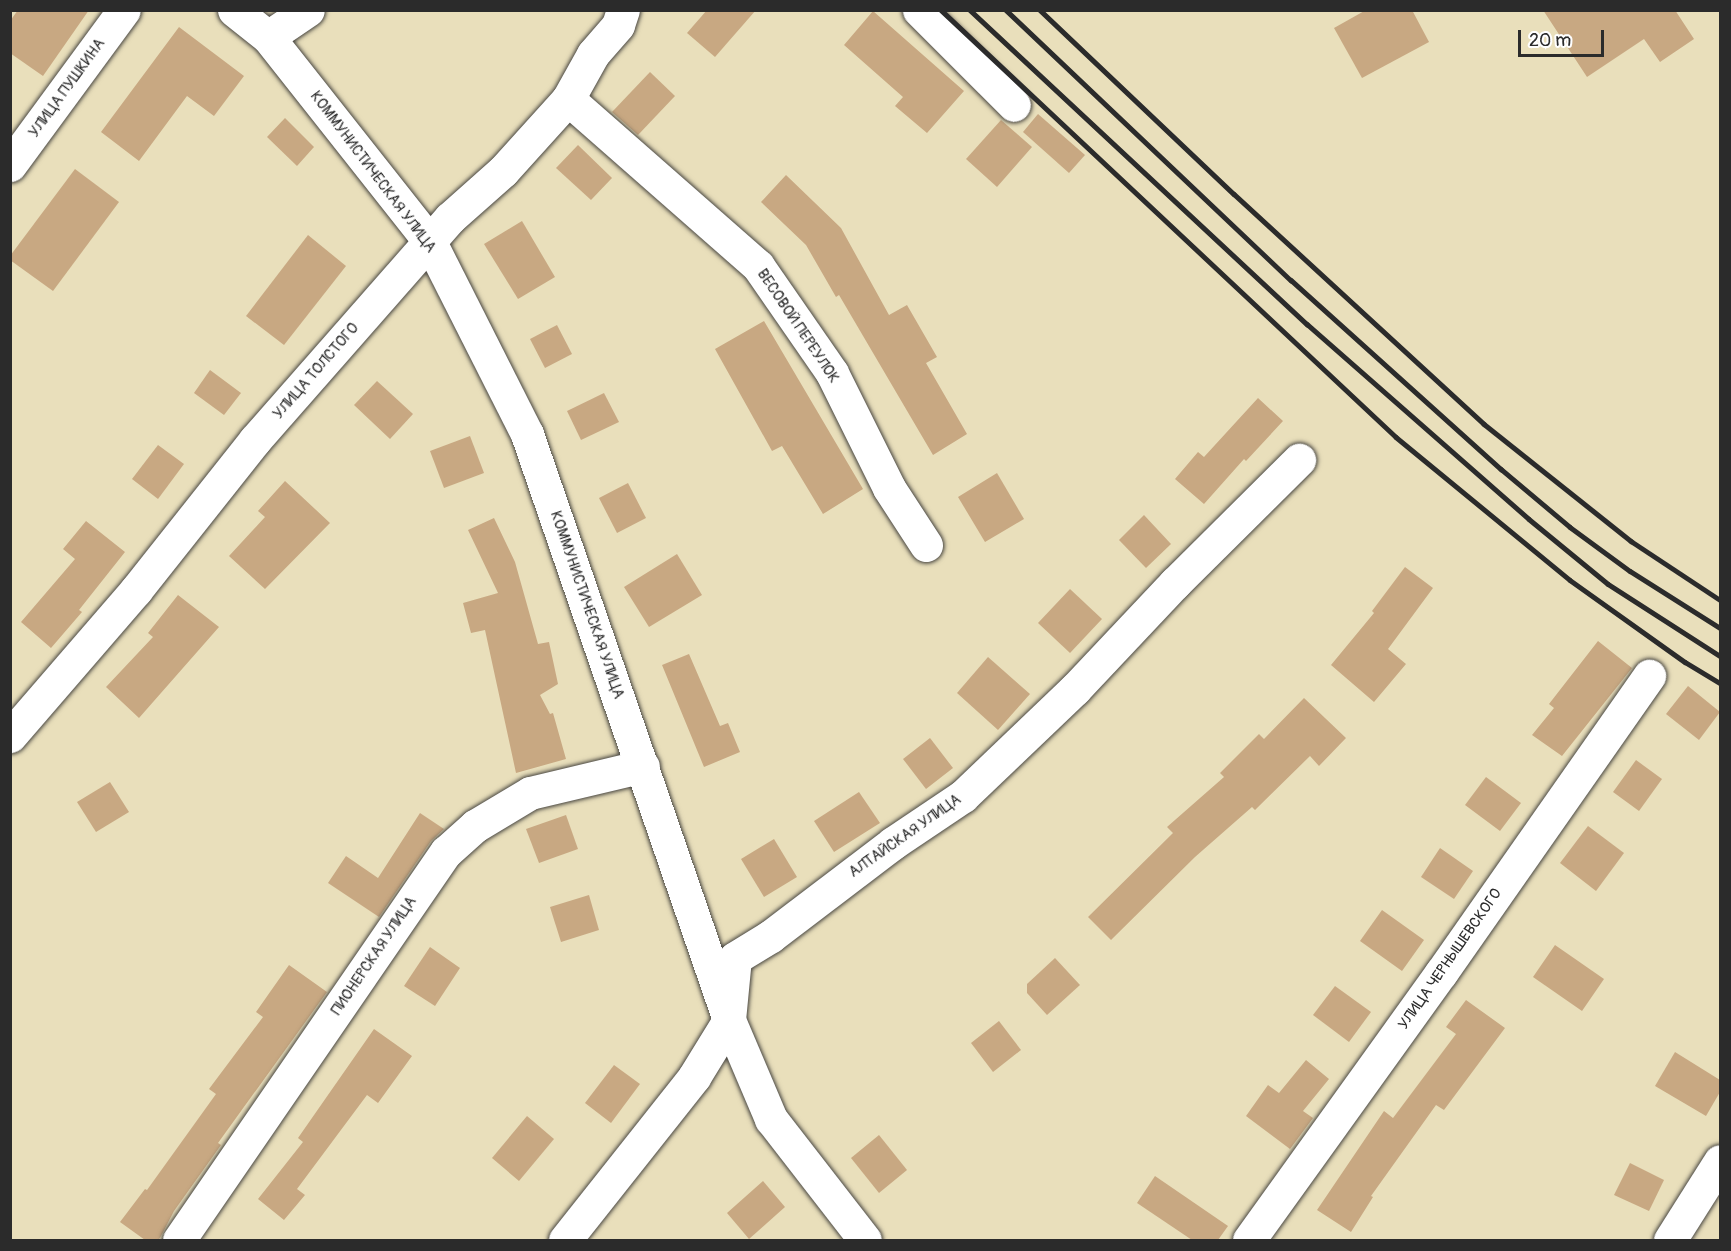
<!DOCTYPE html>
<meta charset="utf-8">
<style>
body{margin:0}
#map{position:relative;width:1731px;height:1251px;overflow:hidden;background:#e9dfbb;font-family:Pangolin,sans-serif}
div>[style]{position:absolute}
.building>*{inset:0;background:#c8a882}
.roads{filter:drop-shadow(0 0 2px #484641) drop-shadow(0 0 2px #484641)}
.minor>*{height:33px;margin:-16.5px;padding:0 16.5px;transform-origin:16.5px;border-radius:16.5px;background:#fff}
.rail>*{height:4.5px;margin:-2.25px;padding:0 2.25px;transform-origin:2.25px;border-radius:2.25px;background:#2b2b2b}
span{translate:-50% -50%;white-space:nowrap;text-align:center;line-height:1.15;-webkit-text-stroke:5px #fff;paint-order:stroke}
.street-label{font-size:15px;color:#2b2b2b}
.frame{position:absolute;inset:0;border:12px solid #2b2b2b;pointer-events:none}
.scale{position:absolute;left:1518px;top:30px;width:86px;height:27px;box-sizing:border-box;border:3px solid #2b2b2b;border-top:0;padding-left:8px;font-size:18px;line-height:21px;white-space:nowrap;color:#2b2b2b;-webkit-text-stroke:4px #fff;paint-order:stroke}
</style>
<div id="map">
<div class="building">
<i style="clip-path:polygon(18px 10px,89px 10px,43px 76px,10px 53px,10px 21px)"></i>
<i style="clip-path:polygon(707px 10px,756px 10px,715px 57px,687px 33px)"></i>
<i style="clip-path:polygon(1366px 10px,1412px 10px,1429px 42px,1362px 78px,1334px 28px)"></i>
<i style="clip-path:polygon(1543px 10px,1675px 10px,1694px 39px,1660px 62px,1644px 39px,1587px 77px)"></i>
<i style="clip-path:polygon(873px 11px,964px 91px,927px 133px,895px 106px,903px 97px,844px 45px)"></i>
<i style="clip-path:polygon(179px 27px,244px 76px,214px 116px,187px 96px,139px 161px,101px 132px)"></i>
<i style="clip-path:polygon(650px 72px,675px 96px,638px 135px,612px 112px)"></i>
<i style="clip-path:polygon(1038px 114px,1085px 155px,1069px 173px,1023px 132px)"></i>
<i style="clip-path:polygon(285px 118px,314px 147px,297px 166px,267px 137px)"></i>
<i style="clip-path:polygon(1001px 120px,1032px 147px,997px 187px,966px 159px)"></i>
<i style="clip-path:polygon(578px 145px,612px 178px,591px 200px,556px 168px)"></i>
<i style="clip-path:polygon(75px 169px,119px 202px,53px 291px,10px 260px,10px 256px)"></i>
<i style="clip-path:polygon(786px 175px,841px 228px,889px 315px,907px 305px,937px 357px,926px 363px,967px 434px,933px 455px,839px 295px,836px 297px,806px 245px,761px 202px)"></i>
<i style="clip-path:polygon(522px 221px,555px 277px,518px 299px,484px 244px)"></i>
<i style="clip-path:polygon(308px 235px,346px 266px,284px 345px,246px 316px)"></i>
<i style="clip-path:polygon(764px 321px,863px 489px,823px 514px,782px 446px,772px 451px,715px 349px)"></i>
<i style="clip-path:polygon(557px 325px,572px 354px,545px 368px,530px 339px)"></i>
<i style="clip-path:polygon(210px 370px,241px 393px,224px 415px,194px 393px)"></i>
<i style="clip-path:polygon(377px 381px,413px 414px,390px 439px,354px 405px)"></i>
<i style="clip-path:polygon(604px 393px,619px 422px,581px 440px,567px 411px)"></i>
<i style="clip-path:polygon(1258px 398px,1283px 421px,1246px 461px,1244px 459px,1204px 504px,1175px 479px,1198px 452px,1204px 457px)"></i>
<i style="clip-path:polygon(470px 436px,484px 473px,444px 488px,430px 451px)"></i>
<i style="clip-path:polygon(158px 445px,184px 464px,158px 499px,132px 479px)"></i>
<i style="clip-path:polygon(997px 473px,1024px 519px,985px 542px,958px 497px)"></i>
<i style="clip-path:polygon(285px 481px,330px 523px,265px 589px,229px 556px,265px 517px,258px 511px)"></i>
<i style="clip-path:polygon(628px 483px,646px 518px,617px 533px,599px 498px)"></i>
<i style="clip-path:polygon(1144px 515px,1171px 544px,1146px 568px,1119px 540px)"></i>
<i style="clip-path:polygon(494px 518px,515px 562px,538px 644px,549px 642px,558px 684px,540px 695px,550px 714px,553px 713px,566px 759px,516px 773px,485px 630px,471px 633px,463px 603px,498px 593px,468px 530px)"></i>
<i style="clip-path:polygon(86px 521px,125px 552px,79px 610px,82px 612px,51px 648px,21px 622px,75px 559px,63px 549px)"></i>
<i style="clip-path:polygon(677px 554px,702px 595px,649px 627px,624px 587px)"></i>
<i style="clip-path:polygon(1405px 567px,1433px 588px,1388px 649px,1406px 664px,1374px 702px,1331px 665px,1374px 613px,1372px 611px)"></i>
<i style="clip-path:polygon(1070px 589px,1102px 619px,1070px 653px,1038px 623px)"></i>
<i style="clip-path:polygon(178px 595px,219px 627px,139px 718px,106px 687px,153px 637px,148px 633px)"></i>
<i style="clip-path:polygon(1598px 641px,1632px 668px,1562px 756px,1532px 735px,1554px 708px,1549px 704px)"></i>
<i style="clip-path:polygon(689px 654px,720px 726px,728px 723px,740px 752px,704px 767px,662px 665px)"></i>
<i style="clip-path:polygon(988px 657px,1030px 694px,998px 730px,957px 693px)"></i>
<i style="clip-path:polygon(1688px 686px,1720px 712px,1699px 740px,1666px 714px)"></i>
<i style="clip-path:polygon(1304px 698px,1346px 738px,1319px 766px,1310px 756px,1255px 810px,1252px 807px,1195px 857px,1111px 940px,1088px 917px,1173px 833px,1167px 827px,1224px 777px,1220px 773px,1259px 734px,1264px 739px)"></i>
<i style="clip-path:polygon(930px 738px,953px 768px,926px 789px,903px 759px)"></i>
<i style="clip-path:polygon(1636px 760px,1662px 779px,1639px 811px,1613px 792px)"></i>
<i style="clip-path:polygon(1486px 777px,1521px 803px,1500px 831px,1465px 805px)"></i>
<i style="clip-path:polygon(110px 782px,129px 812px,96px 832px,77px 802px)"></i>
<i style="clip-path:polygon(859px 792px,880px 823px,834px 852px,814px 821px)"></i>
<i style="clip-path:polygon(420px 813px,444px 829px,431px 841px,379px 917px,328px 883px,346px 856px,378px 878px)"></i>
<i style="clip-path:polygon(566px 815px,578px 849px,539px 863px,526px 829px)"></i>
<i style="clip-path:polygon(1588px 826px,1624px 853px,1596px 891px,1560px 863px)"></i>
<i style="clip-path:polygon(774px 839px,797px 877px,764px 897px,741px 859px)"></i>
<i style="clip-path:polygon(1440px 848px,1473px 871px,1454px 899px,1421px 877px)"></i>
<i style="clip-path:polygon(589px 895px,599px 930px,561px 942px,550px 907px)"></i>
<i style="clip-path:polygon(1382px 910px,1424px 940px,1402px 971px,1360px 941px)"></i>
<i style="clip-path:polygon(1555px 945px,1604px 979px,1582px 1011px,1533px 977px)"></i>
<i style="clip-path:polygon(430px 947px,460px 968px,435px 1006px,404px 986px)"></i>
<i style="clip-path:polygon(1055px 958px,1080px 985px,1047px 1015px,1027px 993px,1027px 984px)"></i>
<i style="clip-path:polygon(289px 965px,327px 992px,218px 1143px,221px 1145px,174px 1211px,160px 1238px,158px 1240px,145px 1240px,120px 1222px,145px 1189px,147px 1190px,216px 1094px,209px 1089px,263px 1017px,256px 1012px)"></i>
<i style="clip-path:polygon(1335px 986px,1371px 1012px,1349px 1042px,1313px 1015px)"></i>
<i style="clip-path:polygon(1466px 1000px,1505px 1028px,1444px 1110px,1436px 1105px,1371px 1196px,1373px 1197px,1351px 1232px,1317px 1210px,1384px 1111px,1393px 1118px,1456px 1034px,1446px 1027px)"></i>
<i style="clip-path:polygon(999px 1021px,1021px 1050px,993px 1072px,971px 1043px)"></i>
<i style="clip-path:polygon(374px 1029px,412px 1056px,378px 1103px,367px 1095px,297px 1189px,305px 1195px,284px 1220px,258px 1199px,303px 1142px,298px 1138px)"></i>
<i style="clip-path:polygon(1675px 1052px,1720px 1080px,1720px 1092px,1706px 1116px,1655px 1086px)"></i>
<i style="clip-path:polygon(1306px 1060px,1329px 1079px,1303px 1111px,1313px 1118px,1290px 1149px,1246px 1116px,1268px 1085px,1279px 1093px)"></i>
<i style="clip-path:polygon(614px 1065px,640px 1084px,611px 1123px,585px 1103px)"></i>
<i style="clip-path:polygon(527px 1116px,554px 1139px,519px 1181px,492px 1158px)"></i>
<i style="clip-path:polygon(879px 1135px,907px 1170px,879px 1193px,851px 1158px)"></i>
<i style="clip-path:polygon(1630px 1163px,1664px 1180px,1649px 1211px,1614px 1195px)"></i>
<i style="clip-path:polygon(1155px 1176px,1228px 1226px,1218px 1240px,1192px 1240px,1137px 1203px)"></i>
<i style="clip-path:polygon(763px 1181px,785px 1207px,749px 1239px,727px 1213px)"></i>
</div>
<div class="roads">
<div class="minor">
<i style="left:234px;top:10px;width:43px;rotate:38.5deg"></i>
<i style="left:268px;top:37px;width:261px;rotate:51.7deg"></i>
<i style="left:430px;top:242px;width:215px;rotate:63.2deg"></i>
<i style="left:527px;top:434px;width:620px;rotate:70.98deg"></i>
<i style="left:729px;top:1020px;width:108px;rotate:67deg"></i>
<i style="left:771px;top:1119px;width:153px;rotate:52.2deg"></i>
<i style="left:919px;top:10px;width:134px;rotate:45deg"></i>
<i style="left:268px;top:37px;width:48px;rotate:-34deg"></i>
<i style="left:568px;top:99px;width:253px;rotate:41.3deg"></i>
<i style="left:758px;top:266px;width:130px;rotate:55.3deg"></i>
<i style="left:832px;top:373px;width:128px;rotate:63.6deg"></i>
<i style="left:889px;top:488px;width:68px;rotate:57deg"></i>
<i style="left:10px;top:165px;width:192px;rotate:-53.7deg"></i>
<i style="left:10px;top:736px;width:193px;rotate:-49.2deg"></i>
<i style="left:136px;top:590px;width:191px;rotate:-51.6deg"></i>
<i style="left:255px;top:440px;width:295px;rotate:-48.7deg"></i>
<i style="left:450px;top:218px;width:71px;rotate:-41.6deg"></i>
<i style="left:503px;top:171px;width:97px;rotate:-47.9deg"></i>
<i style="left:568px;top:99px;width:51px;rotate:-60.9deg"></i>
<i style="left:593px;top:54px;width:38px;rotate:-49deg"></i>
<i style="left:618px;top:25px;width:16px;rotate:-72deg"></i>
<i style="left:179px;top:1240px;width:471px;rotate:-55.5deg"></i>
<i style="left:446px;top:852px;width:39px;rotate:-42deg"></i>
<i style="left:475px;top:826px;width:64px;rotate:-31deg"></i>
<i style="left:530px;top:793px;width:116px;rotate:-13.4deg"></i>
<i style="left:565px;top:1240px;width:208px;rotate:-51.6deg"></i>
<i style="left:694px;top:1077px;width:67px;rotate:-58.4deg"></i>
<i style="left:729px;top:1020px;width:62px;rotate:-84.5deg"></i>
<i style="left:735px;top:958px;width:42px;rotate:-31.4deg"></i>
<i style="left:771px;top:936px;width:153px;rotate:-37.3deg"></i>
<i style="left:893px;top:843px;width:84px;rotate:-33.9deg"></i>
<i style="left:963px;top:796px;width:155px;rotate:-43.7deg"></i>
<i style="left:1075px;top:689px;width:146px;rotate:-46.7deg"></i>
<i style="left:1175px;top:583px;width:175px;rotate:-44.8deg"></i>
<i style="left:1249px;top:1240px;width:329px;rotate:-54.3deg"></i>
<i style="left:1441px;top:973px;width:363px;rotate:-55deg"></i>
<i style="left:1670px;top:1240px;width:93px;rotate:-57.7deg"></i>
</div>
</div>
<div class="rail">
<i style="left:941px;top:10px;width:624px;rotate:43.18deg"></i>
<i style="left:1396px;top:437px;width:225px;rotate:39.4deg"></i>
<i style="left:1570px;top:580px;width:141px;rotate:35.5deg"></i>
<i style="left:1685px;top:662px;width:41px;rotate:31deg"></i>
<i style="left:970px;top:10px;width:461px;rotate:43deg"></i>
<i style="left:1307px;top:324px;width:295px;rotate:41.3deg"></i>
<i style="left:1529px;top:519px;width:102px;rotate:39.4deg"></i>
<i style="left:1608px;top:584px;width:133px;rotate:32.7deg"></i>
<i style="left:1006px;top:10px;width:393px;rotate:43.5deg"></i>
<i style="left:1291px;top:280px;width:283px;rotate:42deg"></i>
<i style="left:1501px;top:469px;width:90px;rotate:40deg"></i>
<i style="left:1570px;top:527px;width:74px;rotate:36.3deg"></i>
<i style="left:1630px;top:571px;width:107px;rotate:32.3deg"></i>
<i style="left:1040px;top:10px;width:267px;rotate:43.5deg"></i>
<i style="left:1234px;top:194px;width:340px;rotate:42.6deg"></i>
<i style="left:1484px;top:424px;width:188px;rotate:38.5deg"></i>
<i style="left:1631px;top:541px;width:107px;rotate:33.5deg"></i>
</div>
<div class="street-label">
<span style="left:67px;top:88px;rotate:-54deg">УЛИЦА ПУШКИНА</span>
<span style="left:373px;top:172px;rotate:53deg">КОММУНИСТИЧЕСКАЯ УЛИЦА</span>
<span style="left:798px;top:326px;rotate:56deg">ВЕСОВОЙ ПЕРЕУЛОК</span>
<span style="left:316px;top:371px;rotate:-49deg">УЛИЦА ТОЛСТОГО</span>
<span style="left:587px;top:605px;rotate:71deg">КОММУНИСТИЧЕСКАЯ УЛИЦА</span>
<span style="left:905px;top:836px;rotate:-35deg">АЛТАЙСКАЯ УЛИЦА</span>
<span style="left:374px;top:956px;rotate:-56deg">ПИОНЕРСКАЯ УЛИЦА</span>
<span style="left:1450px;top:959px;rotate:-55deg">УЛИЦА ЧЕРНЫШЕВСКОГО</span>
</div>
<div class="frame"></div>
<div class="scale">20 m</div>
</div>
